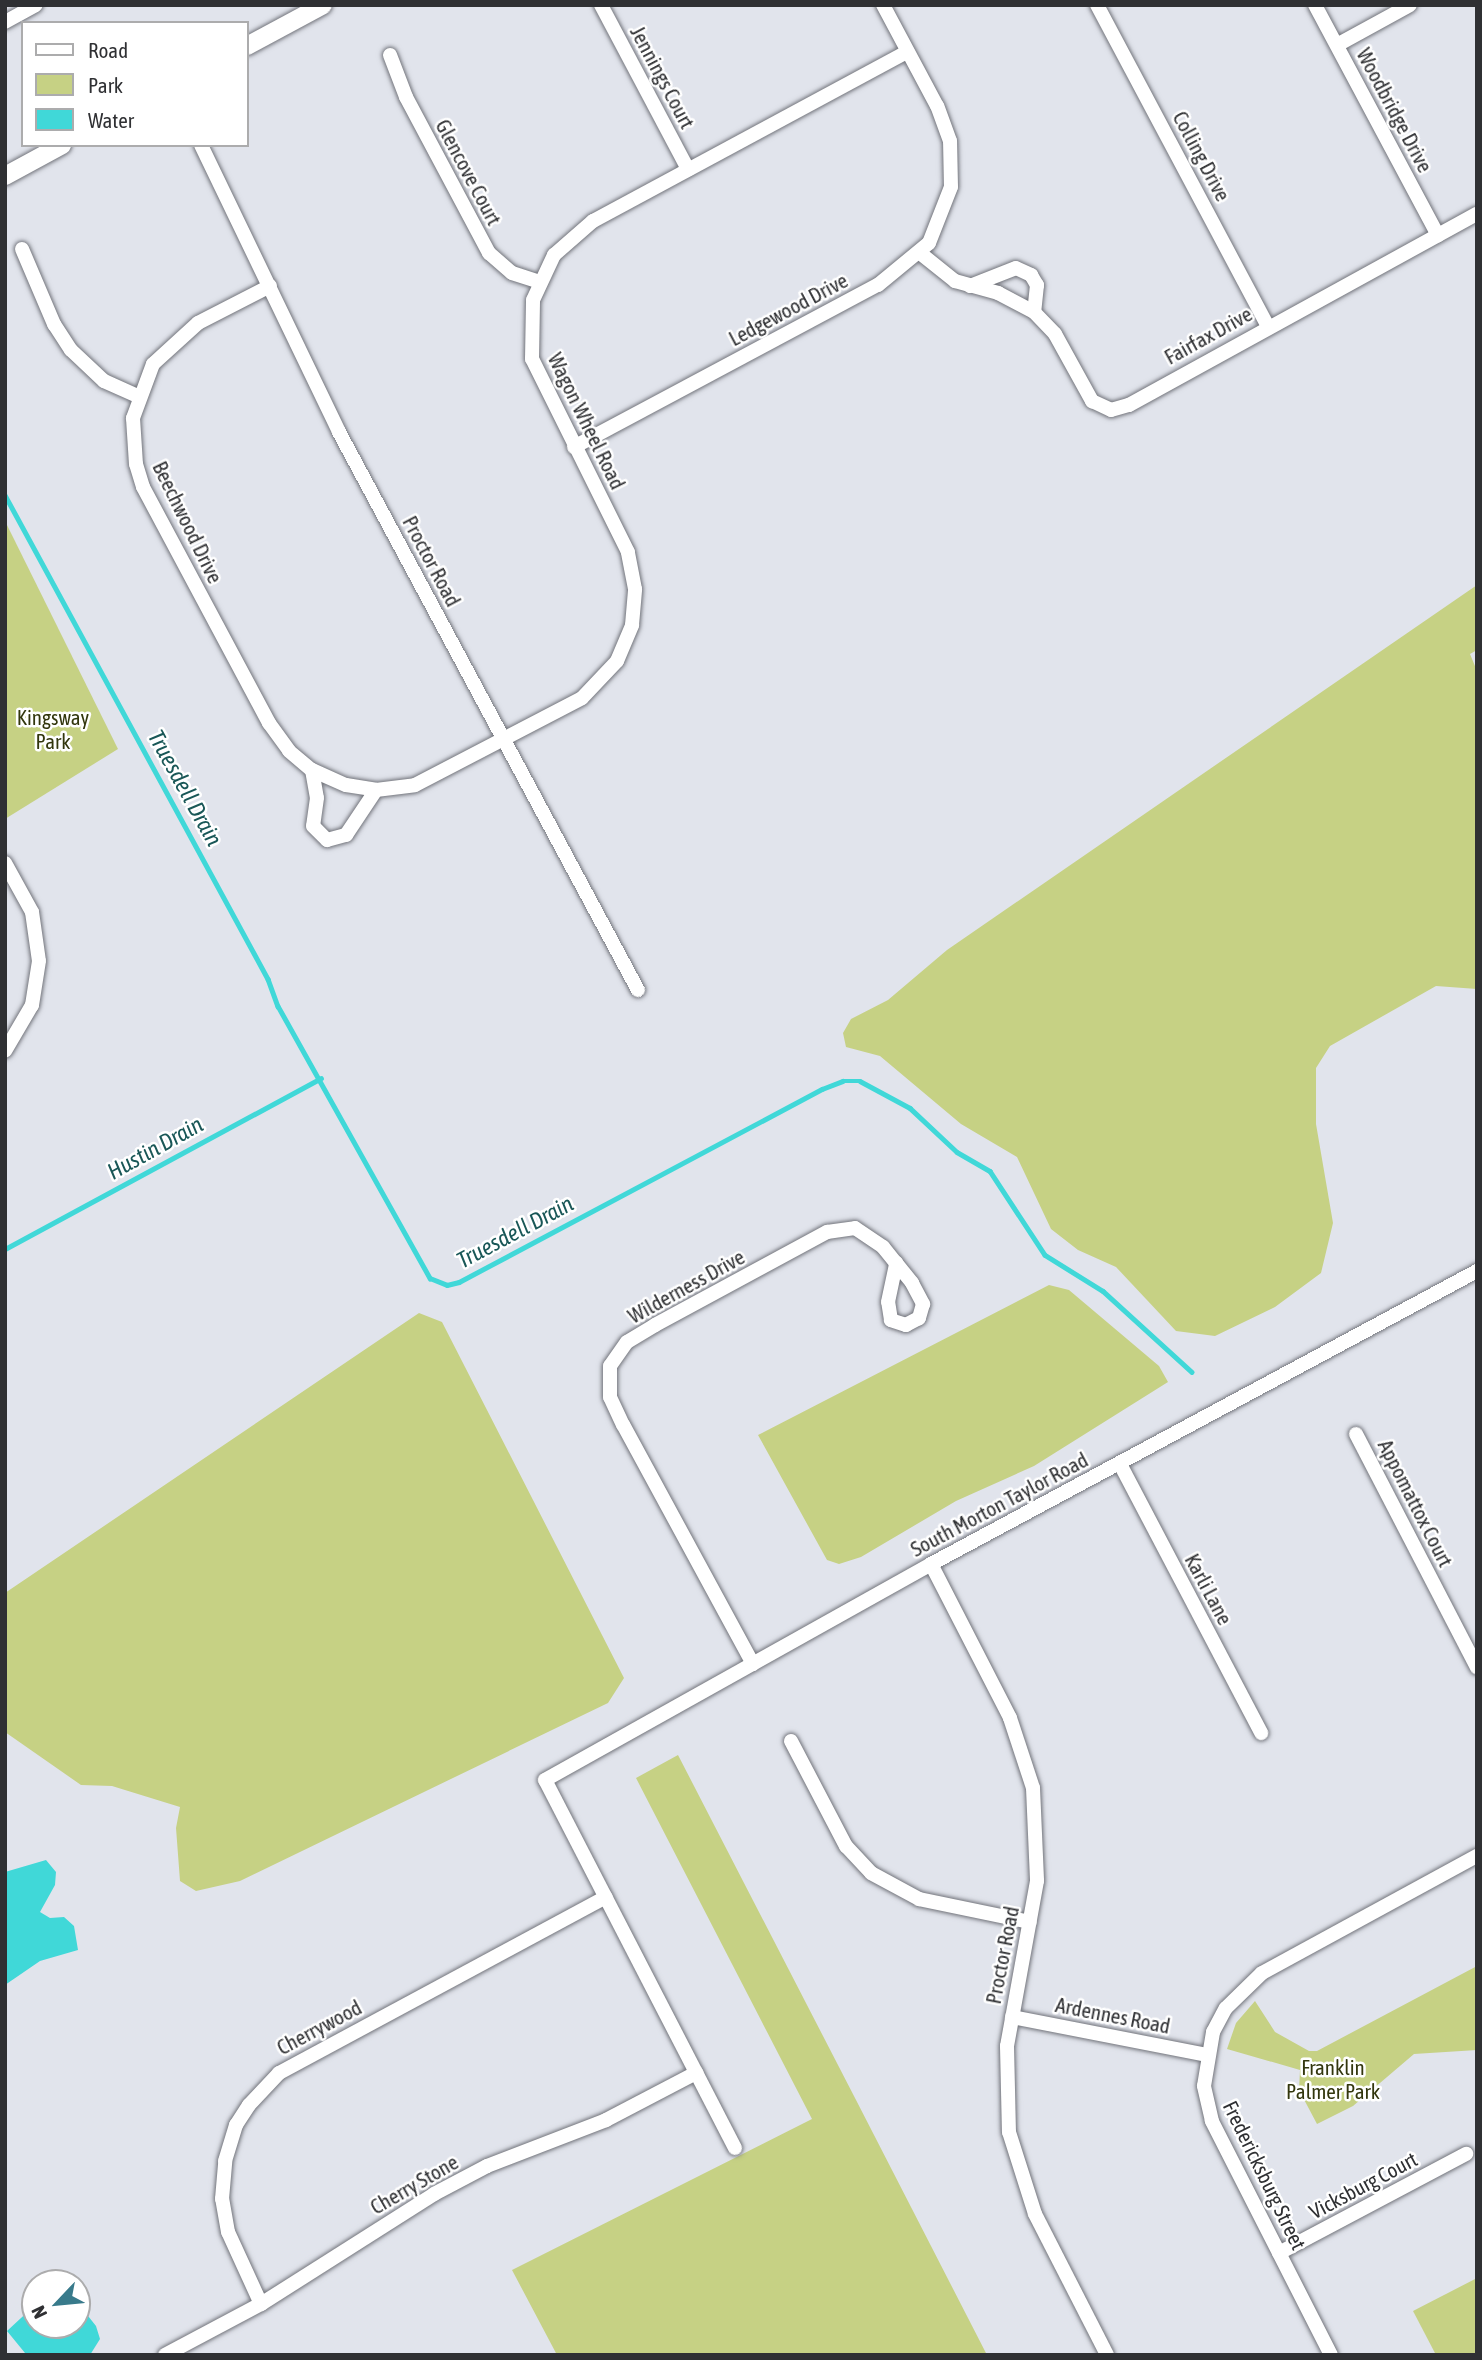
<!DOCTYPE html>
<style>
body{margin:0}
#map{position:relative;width:1482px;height:2360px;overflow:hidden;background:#e1e4ec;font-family:"Asap Condensed",sans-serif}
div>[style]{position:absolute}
.green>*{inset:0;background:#c6d184}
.water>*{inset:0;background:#40d8d8}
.stream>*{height:4.5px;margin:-2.25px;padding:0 2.25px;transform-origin:2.25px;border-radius:2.25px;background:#40d8d8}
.roads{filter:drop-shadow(0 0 2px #72747b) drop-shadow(0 0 2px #72747b)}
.minor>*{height:14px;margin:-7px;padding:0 7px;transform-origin:7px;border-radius:7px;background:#fff}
.tertiary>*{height:18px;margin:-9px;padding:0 9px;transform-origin:9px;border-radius:9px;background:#fff}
span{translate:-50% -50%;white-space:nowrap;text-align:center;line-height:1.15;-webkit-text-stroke:5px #fff;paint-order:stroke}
.street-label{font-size:21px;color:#2f3033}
.park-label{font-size:21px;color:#32360d}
.water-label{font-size:23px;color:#195757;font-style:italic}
.frame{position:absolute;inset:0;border:7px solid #2f3033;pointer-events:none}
.legend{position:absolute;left:21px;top:21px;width:228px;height:126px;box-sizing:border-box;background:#fff;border:2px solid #acacad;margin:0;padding:9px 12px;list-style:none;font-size:21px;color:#2f3033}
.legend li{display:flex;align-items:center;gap:14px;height:35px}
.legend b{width:35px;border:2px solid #acacad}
.north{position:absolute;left:21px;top:2269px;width:70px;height:70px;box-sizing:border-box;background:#fff;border:2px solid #acacad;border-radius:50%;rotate:244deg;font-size:19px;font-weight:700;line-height:28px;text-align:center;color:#2f3033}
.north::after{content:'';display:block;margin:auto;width:24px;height:32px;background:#387a8b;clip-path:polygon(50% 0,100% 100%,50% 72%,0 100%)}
</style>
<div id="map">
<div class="green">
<i style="clip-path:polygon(5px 521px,118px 749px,5px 819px)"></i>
<i style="clip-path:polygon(1477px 585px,1477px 650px,1470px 654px,1477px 671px,1477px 989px,1436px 986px,1330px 1046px,1316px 1068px,1316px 1124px,1333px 1223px,1321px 1273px,1275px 1307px,1215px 1336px,1176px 1331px,1116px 1267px,1078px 1250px,1051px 1229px,1017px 1157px,961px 1124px,880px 1056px,846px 1047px,843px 1033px,851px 1019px,888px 1000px,947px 950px)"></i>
<i style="clip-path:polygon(1049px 1285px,1069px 1290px,1159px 1366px,1168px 1382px,1034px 1466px,956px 1501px,861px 1557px,839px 1564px,827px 1560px,758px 1435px)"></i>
<i style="clip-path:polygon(419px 1313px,442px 1322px,624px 1678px,608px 1703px,240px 1881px,196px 1891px,180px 1881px,176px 1828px,180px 1807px,112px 1786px,81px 1785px,5px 1732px,5px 1593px)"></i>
<i style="clip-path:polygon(678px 1755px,855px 2098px,987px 2355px,557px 2355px,512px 2270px,812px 2119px,636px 1778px)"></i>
<i style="clip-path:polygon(1477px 1966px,1477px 2050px,1414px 2054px,1353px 2106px,1317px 2124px,1299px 2090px,1300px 2070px,1227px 2049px,1236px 2023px,1255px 2001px,1275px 2032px,1309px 2051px,1317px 2051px)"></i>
<i style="clip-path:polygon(1477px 2278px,1477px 2355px,1436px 2355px,1413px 2311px)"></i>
</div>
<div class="water">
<i style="clip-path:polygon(46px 1860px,56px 1872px,55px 1885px,40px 1912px,50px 1918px,64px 1917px,74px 1926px,78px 1950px,40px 1961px,5px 1985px,5px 1872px)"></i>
<i style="clip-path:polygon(77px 2302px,96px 2326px,100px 2339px,90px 2355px,25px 2353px,7px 2331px,35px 2305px,35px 2325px,77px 2325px)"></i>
</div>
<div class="stream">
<i style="left:5px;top:495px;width:551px;rotate:61.48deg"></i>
<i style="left:268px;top:979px;width:29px;rotate:70deg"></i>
<i style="left:278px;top:1006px;width:312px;rotate:60.8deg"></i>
<i style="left:430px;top:1278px;width:18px;rotate:22deg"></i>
<i style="left:447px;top:1285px;width:12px;rotate:-14deg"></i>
<i style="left:459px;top:1282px;width:411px;rotate:-28deg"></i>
<i style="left:822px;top:1089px;width:22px;rotate:-21deg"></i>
<i style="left:843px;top:1081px;width:17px"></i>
<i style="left:860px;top:1081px;width:57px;rotate:28.4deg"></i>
<i style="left:910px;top:1108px;width:64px;rotate:43.1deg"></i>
<i style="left:957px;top:1152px;width:38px;rotate:30deg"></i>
<i style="left:990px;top:1171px;width:100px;rotate:56.8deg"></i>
<i style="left:1045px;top:1255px;width:68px;rotate:31.8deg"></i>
<i style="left:1103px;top:1291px;width:120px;rotate:42.3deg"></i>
<i style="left:5px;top:1249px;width:359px;rotate:-28.4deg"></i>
</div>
<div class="roads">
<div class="minor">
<i style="left:601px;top:5px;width:186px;rotate:62.1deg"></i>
<i style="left:1097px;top:5px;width:364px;rotate:62deg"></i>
<i style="left:1315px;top:5px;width:261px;rotate:61.9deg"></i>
<i style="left:5px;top:22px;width:35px;rotate:-29deg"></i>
<i style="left:1337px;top:45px;width:83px;rotate:-28.7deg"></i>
<i style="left:390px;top:55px;width:45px;rotate:69.1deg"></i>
<i style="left:406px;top:97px;width:177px;rotate:62deg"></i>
<i style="left:489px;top:253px;width:30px;rotate:41deg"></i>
<i style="left:512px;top:273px;width:28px;rotate:18deg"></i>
<i style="left:201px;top:145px;width:318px;rotate:64.3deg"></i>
<i style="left:339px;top:432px;width:633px;rotate:61.82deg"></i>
<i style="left:22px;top:249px;width:82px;rotate:66.9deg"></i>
<i style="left:54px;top:324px;width:31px;rotate:57deg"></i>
<i style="left:71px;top:350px;width:45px;rotate:43.2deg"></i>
<i style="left:104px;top:381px;width:37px;rotate:24deg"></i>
<i style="left:920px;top:253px;width:45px;rotate:38.7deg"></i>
<i style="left:955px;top:281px;width:45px;rotate:15.6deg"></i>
<i style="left:998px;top:293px;width:41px;rotate:27.8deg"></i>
<i style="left:1034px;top:312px;width:30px;rotate:46deg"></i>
<i style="left:1055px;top:334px;width:77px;rotate:61.1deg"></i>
<i style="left:1092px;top:401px;width:21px;rotate:25deg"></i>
<i style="left:1111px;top:410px;width:19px;rotate:-16deg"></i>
<i style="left:1129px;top:405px;width:397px;rotate:-28.8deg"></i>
<i style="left:270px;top:286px;width:81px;rotate:152.8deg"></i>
<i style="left:198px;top:323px;width:61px;rotate:137.7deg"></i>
<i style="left:153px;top:364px;width:58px;rotate:110.3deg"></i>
<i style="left:133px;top:418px;width:46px;rotate:86.3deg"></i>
<i style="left:136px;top:464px;width:24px;rotate:73deg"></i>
<i style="left:143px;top:487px;width:268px;rotate:61.9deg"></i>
<i style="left:269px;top:723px;width:34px;rotate:54deg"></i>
<i style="left:289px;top:751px;width:30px;rotate:40deg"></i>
<i style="left:312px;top:770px;width:37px;rotate:24deg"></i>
<i style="left:346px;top:785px;width:30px;rotate:9deg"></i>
<i style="left:376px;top:790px;width:39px;rotate:-7deg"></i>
<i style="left:415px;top:785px;width:188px;rotate:-27.5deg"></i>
<i style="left:582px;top:698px;width:51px;rotate:-46.6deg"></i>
<i style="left:617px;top:661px;width:39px;rotate:-67deg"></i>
<i style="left:632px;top:625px;width:36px;rotate:-85deg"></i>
<i style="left:635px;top:589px;width:38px;rotate:-101deg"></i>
<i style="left:628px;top:552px;width:216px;rotate:-116.4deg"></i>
<i style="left:532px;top:359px;width:59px;rotate:-89deg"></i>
<i style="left:533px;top:300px;width:50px;rotate:-65deg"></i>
<i style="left:554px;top:255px;width:52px;rotate:-41.1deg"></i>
<i style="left:593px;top:221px;width:357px;rotate:-28.3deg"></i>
<i style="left:970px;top:286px;width:49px;rotate:-21.4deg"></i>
<i style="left:1016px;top:268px;width:17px;rotate:25deg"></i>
<i style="left:1031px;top:275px;width:12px;rotate:59deg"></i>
<i style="left:1037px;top:285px;width:27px;rotate:96deg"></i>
<i style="left:574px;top:447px;width:344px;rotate:-28.1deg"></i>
<i style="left:878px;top:285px;width:66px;rotate:-39.5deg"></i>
<i style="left:929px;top:243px;width:60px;rotate:-68.6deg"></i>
<i style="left:951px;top:187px;width:46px;rotate:-91.2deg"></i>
<i style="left:950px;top:141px;width:37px;rotate:-110deg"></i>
<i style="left:937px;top:106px;width:115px;rotate:-118.1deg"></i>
<i style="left:312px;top:770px;width:28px;rotate:80deg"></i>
<i style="left:317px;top:798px;width:28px;rotate:98deg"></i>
<i style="left:313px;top:826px;width:20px;rotate:45deg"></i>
<i style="left:327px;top:840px;width:20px;rotate:-15deg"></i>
<i style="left:346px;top:835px;width:54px;rotate:-56.3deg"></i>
<i style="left:5px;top:863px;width:56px;rotate:61.1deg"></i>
<i style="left:32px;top:912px;width:49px;rotate:81.9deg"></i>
<i style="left:39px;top:961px;width:45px;rotate:99deg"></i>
<i style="left:32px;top:1005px;width:53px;rotate:120.4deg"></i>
<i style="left:1356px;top:1434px;width:263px;rotate:62.6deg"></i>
<i style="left:1120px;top:1464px;width:304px;rotate:62.3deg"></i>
<i style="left:931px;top:1564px;width:173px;rotate:62.8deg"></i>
<i style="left:1010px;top:1718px;width:74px;rotate:71.8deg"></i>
<i style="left:1033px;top:1788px;width:93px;rotate:87.5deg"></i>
<i style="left:1037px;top:1881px;width:168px;rotate:100.3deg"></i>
<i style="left:1007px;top:2046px;width:86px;rotate:88.7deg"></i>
<i style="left:1009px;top:2132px;width:86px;rotate:72.4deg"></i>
<i style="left:1035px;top:2214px;width:158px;rotate:62.9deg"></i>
<i style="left:753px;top:1664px;width:272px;rotate:-118.5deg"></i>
<i style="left:623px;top:1425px;width:31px;rotate:-115deg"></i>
<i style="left:610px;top:1397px;width:31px;rotate:-90deg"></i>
<i style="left:610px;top:1366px;width:29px;rotate:-55deg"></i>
<i style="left:627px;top:1342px;width:33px;rotate:-31deg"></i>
<i style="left:655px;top:1325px;width:196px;rotate:-28.4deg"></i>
<i style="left:827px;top:1232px;width:28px;rotate:-8deg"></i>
<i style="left:855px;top:1228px;width:34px;rotate:34deg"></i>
<i style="left:883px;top:1247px;width:21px;rotate:51deg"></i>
<i style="left:896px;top:1263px;width:26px;rotate:51deg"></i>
<i style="left:912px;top:1283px;width:24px;rotate:62deg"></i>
<i style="left:923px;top:1304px;width:15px;rotate:106deg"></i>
<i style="left:919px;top:1318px;width:15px;rotate:152deg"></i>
<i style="left:906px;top:1325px;width:16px;rotate:-162deg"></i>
<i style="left:891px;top:1320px;width:18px;rotate:-99deg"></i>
<i style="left:888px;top:1302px;width:40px;rotate:-78deg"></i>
<i style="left:791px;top:1741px;width:119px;rotate:62.4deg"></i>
<i style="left:846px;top:1846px;width:37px;rotate:47deg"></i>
<i style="left:871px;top:1873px;width:55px;rotate:28.4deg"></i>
<i style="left:919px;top:1899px;width:113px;rotate:11.7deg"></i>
<i style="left:1012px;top:2017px;width:199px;rotate:11deg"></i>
<i style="left:735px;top:2148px;width:414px;rotate:-117.3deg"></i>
<i style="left:545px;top:1780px;width:442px;rotate:-29.2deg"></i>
<i style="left:931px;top:1564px;width:620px;rotate:-28.22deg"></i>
<i style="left:1279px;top:2253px;width:212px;rotate:-27.9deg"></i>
<i style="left:261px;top:2304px;width:79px;rotate:-114.6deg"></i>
<i style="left:228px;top:2232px;width:34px;rotate:-100deg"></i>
<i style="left:222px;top:2199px;width:38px;rotate:-85deg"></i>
<i style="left:225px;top:2161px;width:38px;rotate:-73deg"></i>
<i style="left:236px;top:2125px;width:24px;rotate:-57deg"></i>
<i style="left:249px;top:2105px;width:44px;rotate:-46.8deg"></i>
<i style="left:279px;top:2073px;width:371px;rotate:-28.3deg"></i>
<i style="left:165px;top:2355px;width:109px;rotate:-28deg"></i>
<i style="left:261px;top:2304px;width:205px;rotate:-32.4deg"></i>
<i style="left:434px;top:2194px;width:60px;rotate:-27.8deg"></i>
<i style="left:487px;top:2166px;width:128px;rotate:-21.1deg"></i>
<i style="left:606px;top:2120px;width:102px;rotate:-27.6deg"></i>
<i style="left:1331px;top:2355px;width:263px;rotate:-117deg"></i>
<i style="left:1212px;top:2121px;width:36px;rotate:-103deg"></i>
<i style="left:1204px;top:2086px;width:55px;rotate:-80.5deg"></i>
<i style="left:1213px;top:2032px;width:27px;rotate:-62deg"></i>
<i style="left:1226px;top:2008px;width:50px;rotate:-44.2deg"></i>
<i style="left:1262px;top:1973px;width:245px;rotate:-28.6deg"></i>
</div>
<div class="tertiary">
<i style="left:247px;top:46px;width:86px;rotate:-28.3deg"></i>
<i style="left:5px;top:176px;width:65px;rotate:-28.5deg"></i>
</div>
</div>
<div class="street-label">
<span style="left:663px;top:77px;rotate:62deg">Jennings Court</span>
<span style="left:1395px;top:110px;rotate:62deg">Woodbridge Drive</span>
<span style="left:1202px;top:156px;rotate:62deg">Colling Drive</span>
<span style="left:469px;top:172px;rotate:62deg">Glencove Court</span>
<span style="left:788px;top:309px;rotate:-28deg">Ledgewood Drive</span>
<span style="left:1208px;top:335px;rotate:-29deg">Fairfax Drive</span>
<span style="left:587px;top:421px;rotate:64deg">Wagon Wheel Road</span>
<span style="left:188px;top:522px;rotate:64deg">Beechwood Drive</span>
<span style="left:432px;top:561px;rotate:62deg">Proctor Road</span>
<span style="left:686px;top:1286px;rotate:-29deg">Wilderness Drive</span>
<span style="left:1416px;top:1503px;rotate:63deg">Appomattox Court</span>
<span style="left:999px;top:1504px;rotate:-28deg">South Morton Taylor Road</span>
<span style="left:1209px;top:1589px;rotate:62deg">Karli Lane</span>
<span style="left:1002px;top:1955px;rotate:-79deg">Proctor Road</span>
<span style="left:1113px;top:2015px;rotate:11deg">Ardennes Road</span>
<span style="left:319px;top:2027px;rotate:-28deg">Cherrywood</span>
<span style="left:1265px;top:2175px;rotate:64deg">Fredericksburg Street</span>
<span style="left:414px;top:2184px;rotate:-30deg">Cherry Stone</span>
<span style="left:1363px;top:2185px;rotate:-28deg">Vicksburg Court</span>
</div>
<div class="park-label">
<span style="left:53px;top:729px">Kingsway<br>Park</span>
<span style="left:1333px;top:2079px">Franklin<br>Palmer Park</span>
</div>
<div class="water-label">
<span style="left:185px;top:788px;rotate:61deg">Truesdell Drain</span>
<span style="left:155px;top:1148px;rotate:-29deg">Hustin Drain</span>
<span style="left:515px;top:1232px;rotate:-28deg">Truesdell Drain</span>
</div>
<div class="frame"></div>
<ul class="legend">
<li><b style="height:9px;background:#fff"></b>Road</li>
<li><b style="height:19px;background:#c6d184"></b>Park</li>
<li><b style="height:19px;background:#40d8d8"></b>Water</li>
</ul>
<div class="north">N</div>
</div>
